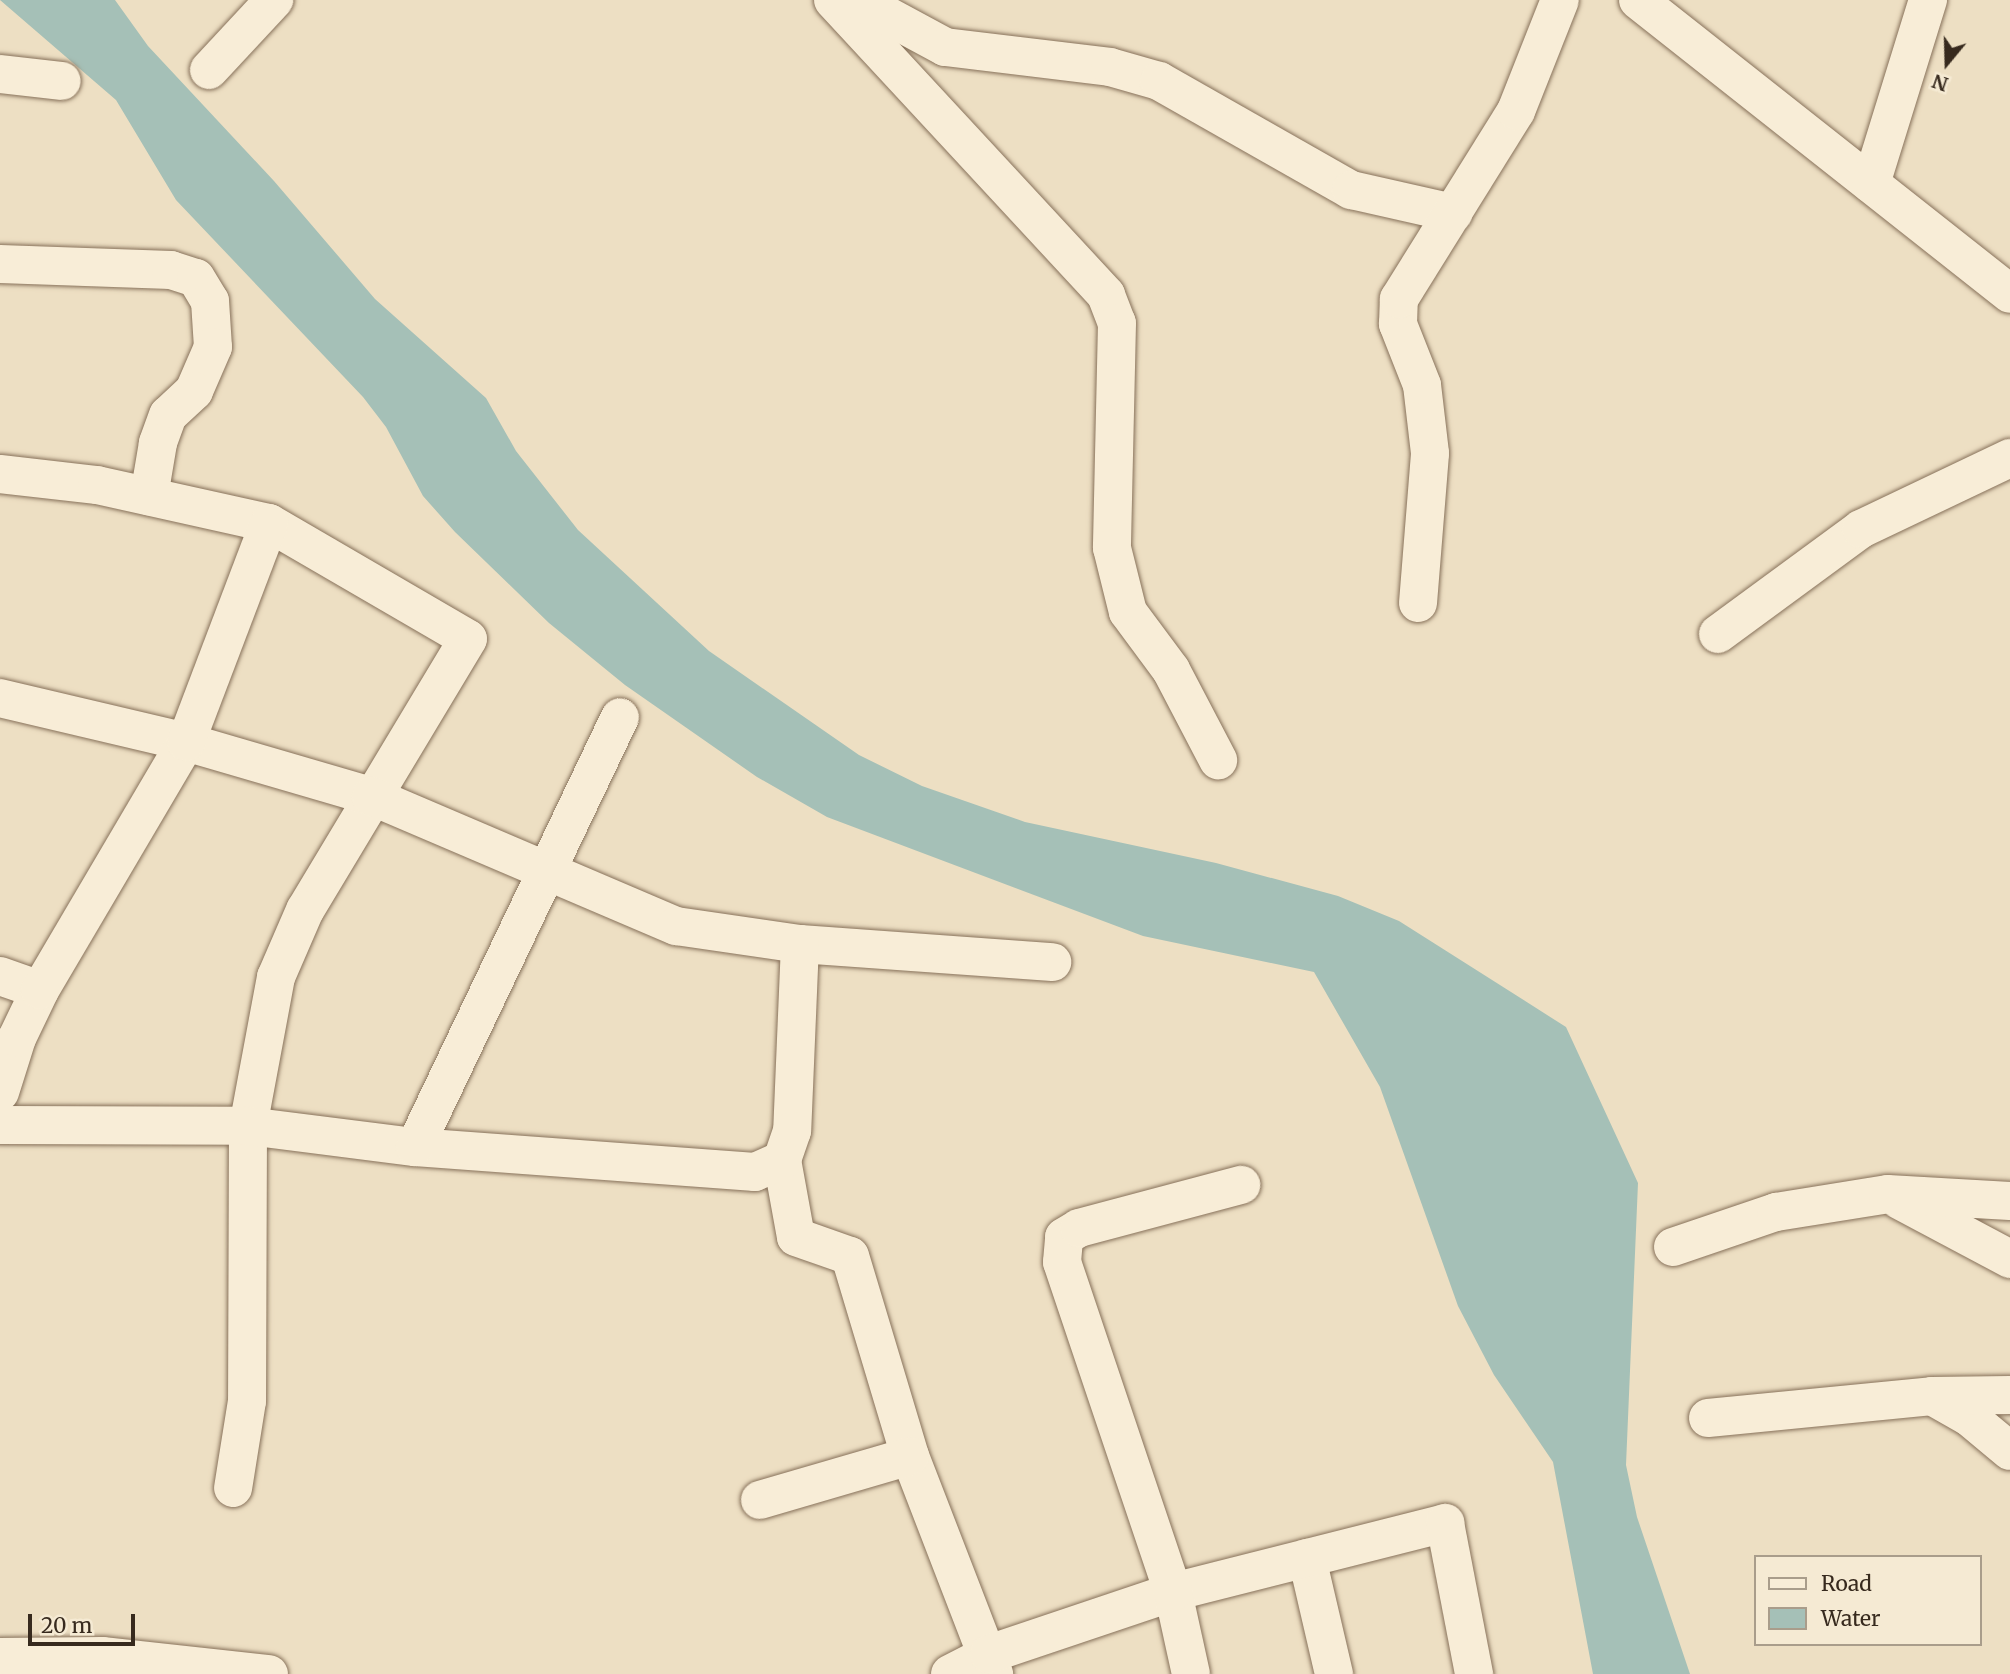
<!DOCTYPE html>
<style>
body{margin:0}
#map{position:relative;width:2010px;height:1674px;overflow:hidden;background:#eddfc3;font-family:Merriweather,serif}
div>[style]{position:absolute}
.water>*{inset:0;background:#a5c0b7}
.roads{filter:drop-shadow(0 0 2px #87715a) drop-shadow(0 0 2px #87715a)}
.minor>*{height:38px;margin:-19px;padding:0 19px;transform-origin:19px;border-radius:19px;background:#f8edd7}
span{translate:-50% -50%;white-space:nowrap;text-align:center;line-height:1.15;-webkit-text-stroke:7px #f5ead3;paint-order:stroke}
.legend{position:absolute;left:1754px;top:1555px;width:228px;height:91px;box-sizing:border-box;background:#f5ead3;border:2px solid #a99d8b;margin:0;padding:9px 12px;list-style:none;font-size:21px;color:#372a1e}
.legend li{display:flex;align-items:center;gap:14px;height:35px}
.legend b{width:35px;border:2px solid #a99d8b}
.north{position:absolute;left:1912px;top:28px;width:70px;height:70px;-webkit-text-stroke:5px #f5ead3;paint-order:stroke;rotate:199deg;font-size:19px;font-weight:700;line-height:28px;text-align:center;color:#372a1e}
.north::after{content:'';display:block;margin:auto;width:24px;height:32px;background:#372a1e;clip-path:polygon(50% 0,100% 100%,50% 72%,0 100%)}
.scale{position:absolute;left:28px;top:1614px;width:107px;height:32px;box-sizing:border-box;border:4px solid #372a1e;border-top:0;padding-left:9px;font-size:21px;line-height:24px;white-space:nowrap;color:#372a1e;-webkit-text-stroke:5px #f5ead3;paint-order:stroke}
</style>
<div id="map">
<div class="water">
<i style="clip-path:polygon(0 0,115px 0,148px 46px,274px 181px,375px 299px,486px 398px,516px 451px,578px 530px,709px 651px,859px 755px,922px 786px,1025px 822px,1216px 863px,1338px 896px,1399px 921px,1566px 1027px,1638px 1183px,1626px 1465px,1637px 1517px,1690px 1674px,1593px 1674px,1553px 1462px,1494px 1375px,1458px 1306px,1380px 1087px,1314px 972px,1143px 936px,827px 817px,757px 777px,625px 685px,549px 623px,455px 532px,423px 496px,386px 427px,363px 397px,176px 200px,116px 100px)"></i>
</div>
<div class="roads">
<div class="minor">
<i style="left:833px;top:0;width:402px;rotate:47.2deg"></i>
<i style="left:1106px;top:295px;width:30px;rotate:69deg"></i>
<i style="left:1117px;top:323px;width:225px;rotate:91.3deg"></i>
<i style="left:1112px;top:548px;width:66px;rotate:76deg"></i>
<i style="left:1128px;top:612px;width:72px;rotate:53.4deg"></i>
<i style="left:1171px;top:670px;width:102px;rotate:62.4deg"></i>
<i style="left:858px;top:0;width:99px;rotate:28.4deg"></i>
<i style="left:945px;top:47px;width:166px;rotate:6.9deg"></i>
<i style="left:1110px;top:67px;width:51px;rotate:15.9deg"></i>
<i style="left:1159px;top:81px;width:221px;rotate:29.6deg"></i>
<i style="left:1351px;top:190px;width:105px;rotate:12.7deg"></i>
<i style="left:1638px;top:0;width:474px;rotate:38.3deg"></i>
<i style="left:209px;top:70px;width:96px;rotate:-47.1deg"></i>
<i style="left:0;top:74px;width:62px;rotate:6.4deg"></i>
<i style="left:1871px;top:184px;width:193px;rotate:-72.8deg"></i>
<i style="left:0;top:264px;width:171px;rotate:2deg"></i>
<i style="left:171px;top:270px;width:26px;rotate:18deg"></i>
<i style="left:196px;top:278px;width:27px;rotate:59deg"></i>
<i style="left:210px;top:301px;width:46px;rotate:86.3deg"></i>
<i style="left:213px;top:347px;width:48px;rotate:113.4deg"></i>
<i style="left:194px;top:391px;width:35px;rotate:137deg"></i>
<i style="left:168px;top:415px;width:30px;rotate:110deg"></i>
<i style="left:158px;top:443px;width:54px;rotate:99.6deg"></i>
<i style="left:0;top:474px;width:98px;rotate:6.5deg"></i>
<i style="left:97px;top:485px;width:176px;rotate:12.5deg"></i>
<i style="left:269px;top:523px;width:230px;rotate:30.2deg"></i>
<i style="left:468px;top:639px;width:316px;rotate:121deg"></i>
<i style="left:305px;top:910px;width:73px;rotate:113.4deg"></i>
<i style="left:276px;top:977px;width:152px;rotate:100.6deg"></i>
<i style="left:248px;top:1126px;width:275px;rotate:90.2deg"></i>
<i style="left:247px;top:1401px;width:88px;rotate:99.1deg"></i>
<i style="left:1418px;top:603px;width:150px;rotate:-85.4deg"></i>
<i style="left:1430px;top:453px;width:68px;rotate:-96.7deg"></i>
<i style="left:1422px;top:385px;width:66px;rotate:-111.5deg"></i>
<i style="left:1398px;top:324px;width:25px;rotate:-88deg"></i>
<i style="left:1399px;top:299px;width:221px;rotate:-58.1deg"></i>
<i style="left:1516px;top:111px;width:119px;rotate:-68.4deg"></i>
<i style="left:1718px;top:634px;width:177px;rotate:-36.3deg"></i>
<i style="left:1861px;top:529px;width:165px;rotate:-25.5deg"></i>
<i style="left:0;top:698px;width:191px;rotate:13.3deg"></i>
<i style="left:186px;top:742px;width:193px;rotate:16.3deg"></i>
<i style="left:371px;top:796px;width:332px;rotate:23.1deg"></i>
<i style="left:676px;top:926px;width:125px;rotate:8.3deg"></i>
<i style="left:800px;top:944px;width:253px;rotate:4.1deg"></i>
<i style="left:800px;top:944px;width:187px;rotate:92.4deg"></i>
<i style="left:792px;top:1131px;width:31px;rotate:109deg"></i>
<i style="left:782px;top:1160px;width:78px;rotate:79.7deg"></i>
<i style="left:796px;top:1237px;width:57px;rotate:19.4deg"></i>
<i style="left:850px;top:1256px;width:209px;rotate:73.3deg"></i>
<i style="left:910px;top:1456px;width:234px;rotate:68.9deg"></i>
<i style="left:0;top:976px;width:42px;rotate:19.3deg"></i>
<i style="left:0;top:1092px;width:57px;rotate:-72.5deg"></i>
<i style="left:17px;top:1038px;width:53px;rotate:-64.4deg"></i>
<i style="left:40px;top:990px;width:288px;rotate:-59.5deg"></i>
<i style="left:186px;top:742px;width:234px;rotate:-69.2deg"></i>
<i style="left:0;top:1125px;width:248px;rotate:0.2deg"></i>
<i style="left:248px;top:1126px;width:168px;rotate:7.2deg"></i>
<i style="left:415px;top:1147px;width:341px;rotate:4.2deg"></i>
<i style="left:755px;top:1172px;width:30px;rotate:-24deg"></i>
<i style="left:415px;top:1147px;width:476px;rotate:-64.5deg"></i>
<i style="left:1899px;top:1200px;width:126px;rotate:28deg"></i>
<i style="left:1673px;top:1247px;width:109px;rotate:-18.8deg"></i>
<i style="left:1776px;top:1212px;width:113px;rotate:-9.1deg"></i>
<i style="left:1888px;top:1194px;width:122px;rotate:3.3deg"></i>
<i style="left:1932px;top:1396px;width:43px;rotate:29.6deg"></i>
<i style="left:1969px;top:1417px;width:53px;rotate:39.7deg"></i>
<i style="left:1708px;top:1418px;width:225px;rotate:-5.6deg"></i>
<i style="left:1932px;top:1396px;width:78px;rotate:-0.7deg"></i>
<i style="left:760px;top:1500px;width:156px;rotate:-16.3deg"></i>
<i style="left:1307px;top:1558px;width:119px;rotate:76.9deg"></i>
<i style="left:0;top:1657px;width:102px;rotate:-0.6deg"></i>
<i style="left:102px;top:1656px;width:168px;rotate:6.2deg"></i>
<i style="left:950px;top:1674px;width:44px;rotate:-27.1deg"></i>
<i style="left:989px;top:1654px;width:194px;rotate:-18.6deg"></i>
<i style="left:1173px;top:1592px;width:281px;rotate:-14.2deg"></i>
<i style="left:1445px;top:1523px;width:154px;rotate:79.1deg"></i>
<i style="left:1191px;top:1674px;width:84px;rotate:-102.4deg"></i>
<i style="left:1173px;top:1592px;width:348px;rotate:-108.6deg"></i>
<i style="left:1062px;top:1262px;width:25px;rotate:-85deg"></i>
<i style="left:1064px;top:1237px;width:17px;rotate:-31deg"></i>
<i style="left:1079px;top:1228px;width:168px;rotate:-14.9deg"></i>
</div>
</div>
<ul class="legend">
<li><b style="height:9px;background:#f8edd7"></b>Road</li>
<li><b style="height:19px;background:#a5c0b7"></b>Water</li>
</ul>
<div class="north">N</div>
<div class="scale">20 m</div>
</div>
